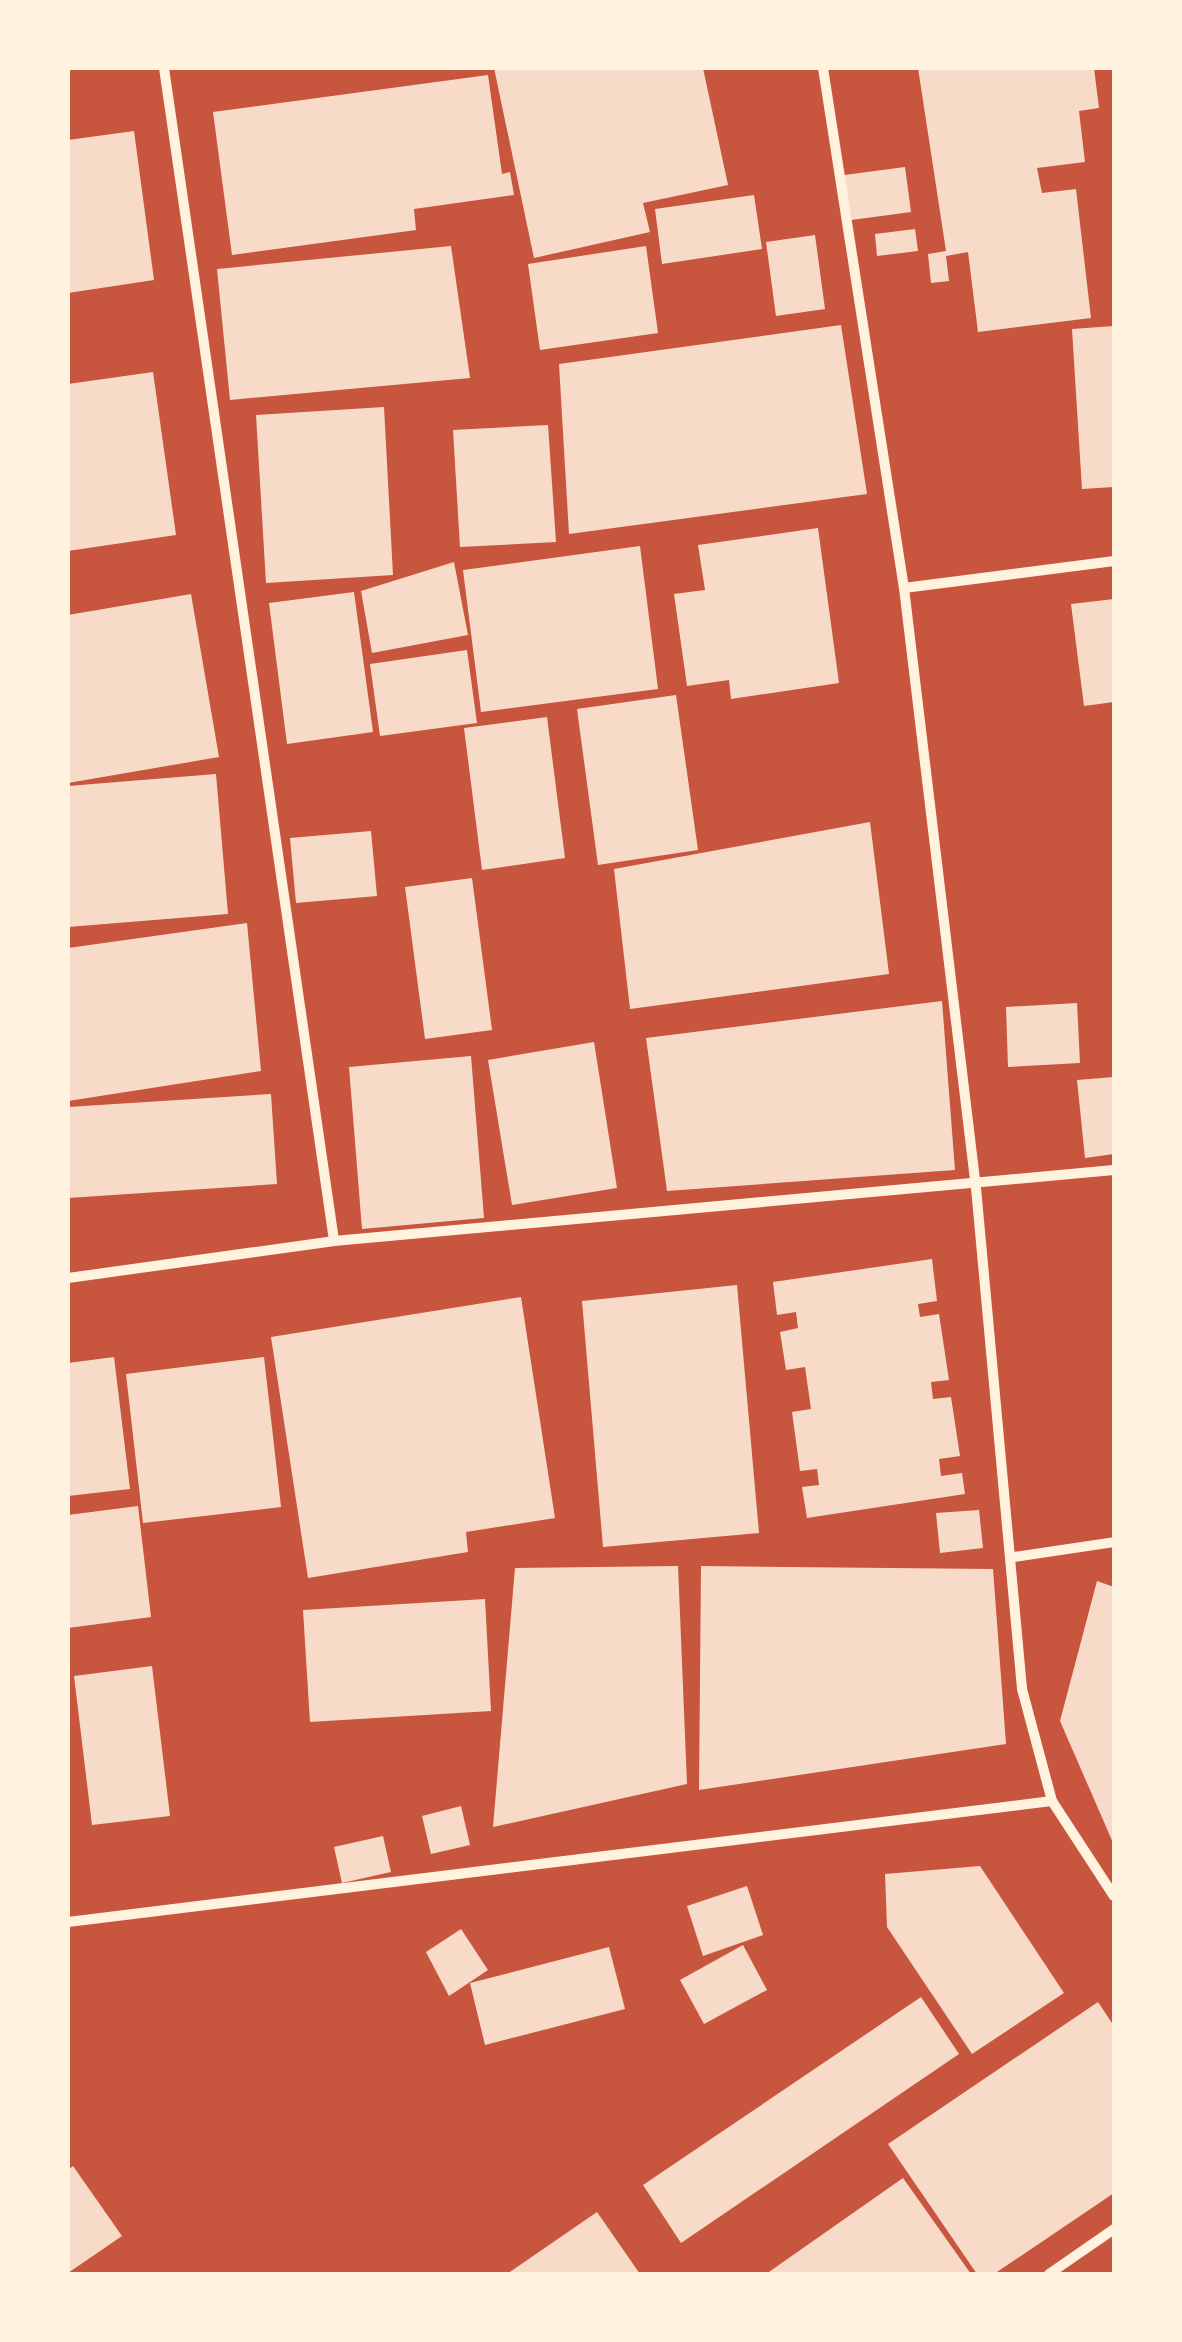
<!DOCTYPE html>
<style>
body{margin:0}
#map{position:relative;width:1182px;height:2342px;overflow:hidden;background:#c8553d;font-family:Quicksand,sans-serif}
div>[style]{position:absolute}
.building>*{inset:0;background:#f7dbc8}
.minor>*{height:10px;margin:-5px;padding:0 5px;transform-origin:5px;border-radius:5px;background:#fff3e0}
span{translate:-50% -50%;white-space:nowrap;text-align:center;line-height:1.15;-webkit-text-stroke:10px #fff3e0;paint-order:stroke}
.frame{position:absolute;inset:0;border:70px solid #fff3e0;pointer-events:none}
</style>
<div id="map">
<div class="building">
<i style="clip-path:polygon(494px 68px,703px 68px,728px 185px,643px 203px,650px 232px,534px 258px)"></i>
<i style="clip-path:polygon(918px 68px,1094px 68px,1099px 108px,1079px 111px,1085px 162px,1037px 168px,1042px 193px,1076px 189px,1091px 318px,978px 332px,968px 252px,946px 256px,949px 281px,931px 283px,928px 254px,946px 251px)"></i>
<i style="clip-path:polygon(488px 75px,502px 174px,510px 172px,514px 195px,414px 209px,416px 230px,232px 255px,213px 112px)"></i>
<i style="clip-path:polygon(134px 131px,154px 280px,68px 293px,68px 140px)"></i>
<i style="clip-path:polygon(905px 167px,911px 212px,844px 221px,837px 176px)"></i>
<i style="clip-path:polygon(754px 195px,762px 249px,662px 264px,655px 209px)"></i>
<i style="clip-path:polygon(915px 229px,918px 251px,877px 256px,875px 234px)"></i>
<i style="clip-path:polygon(815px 235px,825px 309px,776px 316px,766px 242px)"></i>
<i style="clip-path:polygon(451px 246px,470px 378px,230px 400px,217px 269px)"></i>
<i style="clip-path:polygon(646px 246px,658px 333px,540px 350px,528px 264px)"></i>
<i style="clip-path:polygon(841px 325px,867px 494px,569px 534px,559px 364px)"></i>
<i style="clip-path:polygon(1114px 326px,1114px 487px,1082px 489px,1072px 329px)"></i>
<i style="clip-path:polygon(153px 372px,176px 535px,68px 551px,68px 384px)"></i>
<i style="clip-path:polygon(384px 407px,393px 575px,266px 583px,256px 415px)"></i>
<i style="clip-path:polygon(548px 425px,556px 542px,460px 547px,453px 430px)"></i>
<i style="clip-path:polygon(818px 528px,839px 683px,731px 699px,729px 680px,687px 686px,674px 594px,705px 590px,698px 545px)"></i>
<i style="clip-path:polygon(640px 546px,658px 689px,481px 712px,463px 570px)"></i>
<i style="clip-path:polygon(454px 562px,468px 635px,372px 653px,361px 591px)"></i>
<i style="clip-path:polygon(354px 592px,373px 732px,287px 744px,269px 603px)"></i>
<i style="clip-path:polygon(191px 594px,219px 757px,68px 783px,68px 615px)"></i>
<i style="clip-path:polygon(1114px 599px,1114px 702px,1084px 706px,1071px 604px)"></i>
<i style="clip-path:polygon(467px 650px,477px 723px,380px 736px,370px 664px)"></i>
<i style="clip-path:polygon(676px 695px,698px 850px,598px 865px,577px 709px)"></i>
<i style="clip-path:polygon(547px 717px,565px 858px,482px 870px,464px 728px)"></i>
<i style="clip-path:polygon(216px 774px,228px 914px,68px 927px,68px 786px)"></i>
<i style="clip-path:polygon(870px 822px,889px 974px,630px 1009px,614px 869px)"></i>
<i style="clip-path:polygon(371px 831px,377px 896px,296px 903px,290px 838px)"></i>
<i style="clip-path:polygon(472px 878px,492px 1030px,425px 1039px,405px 887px)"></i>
<i style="clip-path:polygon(247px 923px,261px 1071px,68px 1101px,68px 948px)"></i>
<i style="clip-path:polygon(942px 1001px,955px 1170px,667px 1191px,646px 1038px)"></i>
<i style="clip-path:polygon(1077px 1003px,1080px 1063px,1008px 1067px,1006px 1007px)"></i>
<i style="clip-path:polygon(594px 1042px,617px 1188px,512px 1205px,488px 1060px)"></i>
<i style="clip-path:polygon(471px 1056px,484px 1218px,362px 1229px,349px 1067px)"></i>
<i style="clip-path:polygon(1114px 1077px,1114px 1154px,1085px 1158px,1077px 1080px)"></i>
<i style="clip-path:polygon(271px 1094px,277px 1184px,68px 1198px,68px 1107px)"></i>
<i style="clip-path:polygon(932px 1259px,937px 1301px,918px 1304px,920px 1317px,939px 1314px,949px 1380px,931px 1382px,933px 1399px,951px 1397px,960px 1456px,939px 1459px,941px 1476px,962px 1473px,965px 1494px,807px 1518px,802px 1487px,819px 1485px,817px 1469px,800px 1471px,792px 1412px,811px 1409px,805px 1367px,786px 1370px,780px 1332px,798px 1328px,796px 1312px,777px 1315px,773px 1282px)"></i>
<i style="clip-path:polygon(737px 1285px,759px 1533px,603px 1547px,582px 1301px)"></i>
<i style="clip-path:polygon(521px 1297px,555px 1518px,466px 1532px,468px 1552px,308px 1578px,271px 1337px)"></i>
<i style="clip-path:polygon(114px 1357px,130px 1489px,68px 1496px,68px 1363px)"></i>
<i style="clip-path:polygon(264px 1357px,281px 1507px,143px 1523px,126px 1374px)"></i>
<i style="clip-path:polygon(138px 1506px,151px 1617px,68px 1628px,68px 1515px)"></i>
<i style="clip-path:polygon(979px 1510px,983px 1548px,940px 1553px,936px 1513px)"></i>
<i style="clip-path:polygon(678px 1566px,687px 1784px,493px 1827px,515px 1568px)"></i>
<i style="clip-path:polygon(701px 1566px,993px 1569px,1006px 1744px,699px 1790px)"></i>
<i style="clip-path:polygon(1097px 1581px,1114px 1587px,1114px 1845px,1060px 1721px)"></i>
<i style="clip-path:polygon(485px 1599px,491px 1711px,310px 1722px,303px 1610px)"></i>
<i style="clip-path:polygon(152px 1666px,170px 1816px,92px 1825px,74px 1676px)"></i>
<i style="clip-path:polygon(461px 1806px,470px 1845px,431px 1854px,422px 1816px)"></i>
<i style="clip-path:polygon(383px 1836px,391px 1872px,342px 1883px,334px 1847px)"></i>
<i style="clip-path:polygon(980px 1866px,1064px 1993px,972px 2054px,887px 1927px,885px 1874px)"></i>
<i style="clip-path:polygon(747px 1886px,763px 1935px,703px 1956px,687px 1906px)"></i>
<i style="clip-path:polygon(461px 1929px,488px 1970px,449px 1996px,426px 1952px)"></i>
<i style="clip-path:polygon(743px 1945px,767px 1990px,704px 2024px,680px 1980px)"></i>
<i style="clip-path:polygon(609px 1947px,625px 2009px,485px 2045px,470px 1983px)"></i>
<i style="clip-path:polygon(921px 1997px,959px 2054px,681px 2243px,643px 2185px)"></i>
<i style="clip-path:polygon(1098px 2002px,1114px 2026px,1114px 2193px,994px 2274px,977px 2274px,888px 2144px)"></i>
<i style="clip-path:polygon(73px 2166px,122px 2236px,68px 2273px,68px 2170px)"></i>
<i style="clip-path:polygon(903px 2178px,971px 2274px,766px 2274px)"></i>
<i style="clip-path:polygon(597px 2212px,640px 2274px,507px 2274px)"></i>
</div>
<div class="minor">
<i style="left:164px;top:68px;width:1185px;rotate:81.75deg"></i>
<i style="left:823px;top:68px;width:526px;rotate:81.15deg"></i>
<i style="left:904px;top:588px;width:604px;rotate:83.16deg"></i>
<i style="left:976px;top:1188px;width:503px;rotate:84.75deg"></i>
<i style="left:1022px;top:1689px;width:116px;rotate:75deg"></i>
<i style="left:1052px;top:1801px;width:113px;rotate:56.9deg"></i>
<i style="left:904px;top:588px;width:212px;rotate:-7.3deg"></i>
<i style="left:68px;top:1278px;width:269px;rotate:-7.9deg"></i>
<i style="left:334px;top:1241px;width:783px;rotate:-5.2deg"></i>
<i style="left:1014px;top:1557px;width:101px;rotate:-8.5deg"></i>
<i style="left:68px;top:1922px;width:991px;rotate:-7.01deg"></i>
<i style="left:1049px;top:2274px;width:79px;rotate:-34.7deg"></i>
</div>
<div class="frame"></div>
</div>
